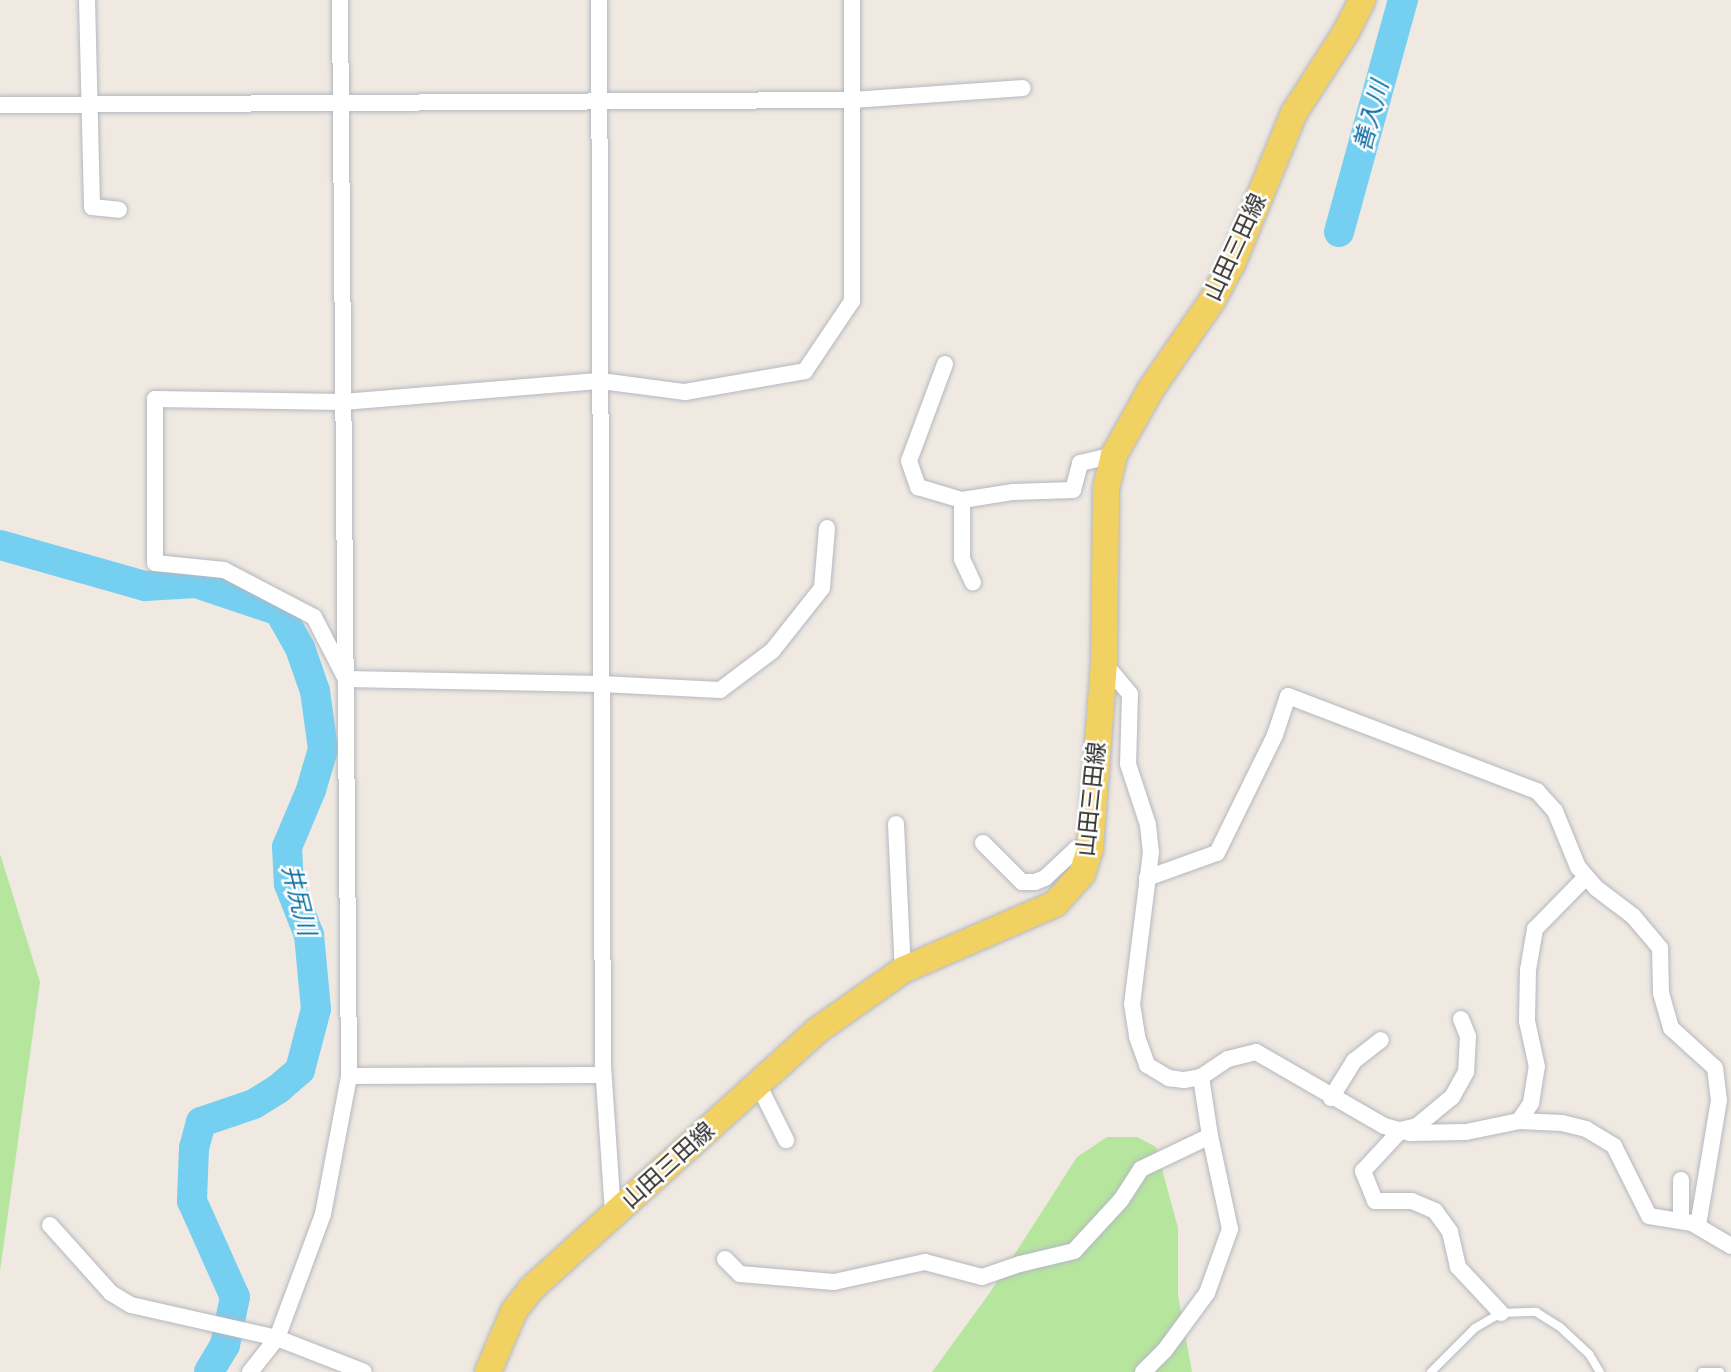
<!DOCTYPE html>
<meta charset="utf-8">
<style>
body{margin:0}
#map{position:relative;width:1731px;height:1372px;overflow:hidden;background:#efe9e1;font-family:Cabin,"Noto Sans JP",sans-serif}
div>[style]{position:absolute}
.green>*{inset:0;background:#b6e59e}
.river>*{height:30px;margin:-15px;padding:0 15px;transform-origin:15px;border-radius:15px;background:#75cff0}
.roads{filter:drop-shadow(0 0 2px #b4b7c1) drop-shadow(0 0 2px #b4b7c1)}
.lane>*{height:8px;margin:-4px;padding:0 4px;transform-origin:4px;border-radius:4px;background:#fff}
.street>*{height:16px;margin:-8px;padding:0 8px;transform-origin:8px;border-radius:8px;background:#fff}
.primary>*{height:26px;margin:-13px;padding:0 13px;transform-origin:13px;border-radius:13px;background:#f2d163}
span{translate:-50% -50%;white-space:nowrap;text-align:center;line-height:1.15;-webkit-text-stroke:5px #fff;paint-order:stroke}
.street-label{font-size:23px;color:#2e2e2e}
.water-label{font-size:24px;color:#0d6fa3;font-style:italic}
</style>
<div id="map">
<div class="green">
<i style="clip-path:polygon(0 854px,40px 982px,0 1271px)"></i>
<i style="clip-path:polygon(1107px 1137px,1137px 1137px,1156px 1147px,1178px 1228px,1178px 1295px,1192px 1372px,932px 1372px,989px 1294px,1077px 1157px)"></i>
</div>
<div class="river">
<i style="left:1339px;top:232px;width:241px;rotate:-74.6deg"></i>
<i style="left:0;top:545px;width:151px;rotate:15.8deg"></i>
<i style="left:145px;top:586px;width:51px;rotate:-3.4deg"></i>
<i style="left:196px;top:583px;width:88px;rotate:18.6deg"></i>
<i style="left:279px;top:611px;width:43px;rotate:60.4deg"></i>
<i style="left:300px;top:648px;width:46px;rotate:70.8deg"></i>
<i style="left:315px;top:691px;width:59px;rotate:82.1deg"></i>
<i style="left:323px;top:749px;width:43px;rotate:106.3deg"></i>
<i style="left:311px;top:790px;width:62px;rotate:112.8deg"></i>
<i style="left:287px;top:847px;width:37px;rotate:87deg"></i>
<i style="left:289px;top:884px;width:55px;rotate:68.6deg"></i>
<i style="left:309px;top:935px;width:74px;rotate:84.6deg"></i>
<i style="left:316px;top:1009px;width:63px;rotate:104.7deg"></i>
<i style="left:300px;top:1070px;width:29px;rotate:139deg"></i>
<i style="left:278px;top:1089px;width:28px;rotate:148deg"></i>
<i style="left:254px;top:1104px;width:56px;rotate:161.2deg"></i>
<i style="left:201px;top:1122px;width:27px;rotate:105deg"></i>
<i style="left:194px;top:1148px;width:53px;rotate:92.2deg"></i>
<i style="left:192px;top:1201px;width:105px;rotate:65.9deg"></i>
<i style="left:235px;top:1297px;width:49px;rotate:101.8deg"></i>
<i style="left:225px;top:1345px;width:31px;rotate:121deg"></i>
</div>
<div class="roads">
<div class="lane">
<i style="left:1431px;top:1372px;width:62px;rotate:-45deg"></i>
<i style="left:1475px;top:1328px;width:30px;rotate:-30deg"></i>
<i style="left:1501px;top:1313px;width:35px;rotate:-2deg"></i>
<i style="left:1536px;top:1312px;width:28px;rotate:32deg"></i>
<i style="left:1560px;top:1327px;width:40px;rotate:43deg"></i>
<i style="left:1589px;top:1354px;width:21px;rotate:59deg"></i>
<i style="left:1702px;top:1372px;width:18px"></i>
</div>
<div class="street">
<i style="left:87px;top:0;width:207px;rotate:88.6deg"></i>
<i style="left:92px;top:207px;width:27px;rotate:6deg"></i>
<i style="left:599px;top:0;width:1066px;rotate:89.79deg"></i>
<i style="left:603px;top:1066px;width:148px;rotate:86.1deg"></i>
<i style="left:0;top:105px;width:853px;rotate:-0.34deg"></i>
<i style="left:853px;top:100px;width:170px;rotate:-4deg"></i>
<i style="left:945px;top:364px;width:103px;rotate:110.4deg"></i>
<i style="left:909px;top:461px;width:28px;rotate:71deg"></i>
<i style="left:918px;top:487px;width:46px;rotate:16.5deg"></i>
<i style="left:962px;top:500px;width:52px;rotate:-8.9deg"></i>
<i style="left:1013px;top:492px;width:60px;rotate:-1.9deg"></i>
<i style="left:1073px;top:490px;width:28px;rotate:-75deg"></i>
<i style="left:1080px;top:463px;width:35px;rotate:-13deg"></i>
<i style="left:962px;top:500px;width:59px;rotate:90deg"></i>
<i style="left:962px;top:559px;width:26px;rotate:65deg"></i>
<i style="left:827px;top:528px;width:60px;rotate:94.8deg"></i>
<i style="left:822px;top:588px;width:80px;rotate:128.4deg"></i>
<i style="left:772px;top:651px;width:65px;rotate:143.1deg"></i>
<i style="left:720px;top:690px;width:119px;rotate:-177.1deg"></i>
<i style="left:601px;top:684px;width:255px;rotate:-178.9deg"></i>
<i style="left:346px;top:679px;width:70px;rotate:-117.3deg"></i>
<i style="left:314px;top:617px;width:102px;rotate:-152.4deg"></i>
<i style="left:224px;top:570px;width:69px;rotate:-174.2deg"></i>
<i style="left:155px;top:563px;width:164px;rotate:-90deg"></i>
<i style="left:155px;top:399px;width:188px;rotate:0.9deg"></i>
<i style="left:343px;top:402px;width:259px;rotate:-4.7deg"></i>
<i style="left:601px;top:381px;width:85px;rotate:7.5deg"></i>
<i style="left:685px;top:392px;width:122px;rotate:-9.9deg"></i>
<i style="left:805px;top:371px;width:84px;rotate:-56.1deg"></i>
<i style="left:852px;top:301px;width:301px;rotate:-90deg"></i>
<i style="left:1104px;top:663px;width:40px;rotate:50deg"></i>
<i style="left:1130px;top:694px;width:70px;rotate:91.6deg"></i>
<i style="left:1128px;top:764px;width:64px;rotate:71.8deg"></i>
<i style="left:1148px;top:825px;width:27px;rotate:84deg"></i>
<i style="left:1151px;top:852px;width:153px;rotate:97.1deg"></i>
<i style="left:1132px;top:1004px;width:33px;rotate:81deg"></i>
<i style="left:1137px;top:1037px;width:30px;rotate:70deg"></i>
<i style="left:1147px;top:1065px;width:26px;rotate:31deg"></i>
<i style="left:1169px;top:1078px;width:15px;rotate:8deg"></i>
<i style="left:1184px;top:1080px;width:17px;rotate:-10deg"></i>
<i style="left:1201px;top:1077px;width:32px;rotate:-34deg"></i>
<i style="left:1228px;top:1059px;width:29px;rotate:-14deg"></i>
<i style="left:1256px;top:1052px;width:148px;rotate:30deg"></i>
<i style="left:1384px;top:1126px;width:28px;rotate:15deg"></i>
<i style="left:1411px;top:1133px;width:55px;rotate:-1deg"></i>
<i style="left:1466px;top:1132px;width:54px;rotate:-11.7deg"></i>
<i style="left:1519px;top:1121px;width:43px;rotate:2.7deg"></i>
<i style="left:1562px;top:1123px;width:25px;rotate:14deg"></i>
<i style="left:1586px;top:1129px;width:33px;rotate:31deg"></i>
<i style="left:1614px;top:1146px;width:78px;rotate:63.4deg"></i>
<i style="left:1649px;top:1216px;width:44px;rotate:9.2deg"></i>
<i style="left:1692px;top:1223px;width:45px;rotate:30.5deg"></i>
<i style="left:896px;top:824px;width:146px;rotate:87.3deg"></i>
<i style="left:983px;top:843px;width:55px;rotate:45deg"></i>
<i style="left:1022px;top:882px;width:13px"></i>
<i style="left:1035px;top:882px;width:11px;rotate:-22deg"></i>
<i style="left:1045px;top:878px;width:42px;rotate:-43.1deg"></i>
<i style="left:1076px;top:849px;width:14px"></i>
<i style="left:1147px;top:878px;width:74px;rotate:-19.7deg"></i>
<i style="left:1217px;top:853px;width:131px;rotate:-63.8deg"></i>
<i style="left:1275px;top:735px;width:41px;rotate:-71.6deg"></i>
<i style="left:1288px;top:696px;width:267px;rotate:20.9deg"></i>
<i style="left:1537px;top:791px;width:27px;rotate:48deg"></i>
<i style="left:1555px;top:811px;width:61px;rotate:67.7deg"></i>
<i style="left:1578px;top:867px;width:28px;rotate:49deg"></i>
<i style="left:1596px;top:888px;width:46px;rotate:37.1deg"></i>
<i style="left:1633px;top:916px;width:42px;rotate:49.8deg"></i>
<i style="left:1660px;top:948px;width:45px;rotate:88.7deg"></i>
<i style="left:1661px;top:993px;width:36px;rotate:74deg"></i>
<i style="left:1671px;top:1028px;width:59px;rotate:42.3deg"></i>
<i style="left:1715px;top:1068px;width:32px;rotate:83deg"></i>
<i style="left:1719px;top:1100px;width:128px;rotate:99.5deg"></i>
<i style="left:1461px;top:1019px;width:18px;rotate:68deg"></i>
<i style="left:1468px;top:1036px;width:36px;rotate:93deg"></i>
<i style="left:1466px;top:1072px;width:29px;rotate:119deg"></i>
<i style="left:1452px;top:1097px;width:45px;rotate:140.4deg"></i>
<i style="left:1417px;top:1126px;width:16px;rotate:166deg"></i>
<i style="left:1401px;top:1130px;width:56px;rotate:132.8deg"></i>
<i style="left:1363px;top:1171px;width:32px;rotate:68deg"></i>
<i style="left:1375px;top:1201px;width:37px"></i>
<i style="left:1412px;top:1201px;width:25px;rotate:23deg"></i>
<i style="left:1435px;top:1211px;width:26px;rotate:54deg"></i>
<i style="left:1450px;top:1232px;width:36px;rotate:77deg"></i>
<i style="left:1458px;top:1267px;width:63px;rotate:46.9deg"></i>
<i style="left:349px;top:1076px;width:254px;rotate:-0.2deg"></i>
<i style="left:758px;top:1084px;width:63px;rotate:63.4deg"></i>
<i style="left:1331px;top:1098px;width:44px;rotate:-58.1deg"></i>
<i style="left:1354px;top:1061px;width:34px;rotate:-38deg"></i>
<i style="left:1519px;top:1121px;width:22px;rotate:-56deg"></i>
<i style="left:1531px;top:1103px;width:36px;rotate:-81deg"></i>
<i style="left:1537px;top:1067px;width:47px;rotate:-102.3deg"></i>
<i style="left:1527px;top:1021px;width:51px;rotate:-88.9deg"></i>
<i style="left:1528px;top:970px;width:42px;rotate:-80.3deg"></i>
<i style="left:1535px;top:929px;width:73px;rotate:-45.6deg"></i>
<i style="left:1681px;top:1221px;width:41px;rotate:-90deg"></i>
<i style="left:50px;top:1225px;width:91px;rotate:48.1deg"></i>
<i style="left:111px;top:1293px;width:23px;rotate:31deg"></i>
<i style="left:131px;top:1305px;width:150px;rotate:12.7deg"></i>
<i style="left:277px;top:1338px;width:93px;rotate:21.3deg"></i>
<i style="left:725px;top:1259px;width:21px;rotate:45deg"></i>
<i style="left:740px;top:1274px;width:94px;rotate:4.9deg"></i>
<i style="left:834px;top:1282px;width:93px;rotate:-12.4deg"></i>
<i style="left:925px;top:1262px;width:59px;rotate:14.7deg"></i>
<i style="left:982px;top:1277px;width:40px;rotate:-18.9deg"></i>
<i style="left:1020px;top:1264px;width:56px;rotate:-13.5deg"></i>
<i style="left:1074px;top:1251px;width:69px;rotate:-47.3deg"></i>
<i style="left:1121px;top:1200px;width:37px;rotate:-57deg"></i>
<i style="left:1141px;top:1169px;width:76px;rotate:-25.6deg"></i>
<i style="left:250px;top:1372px;width:43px;rotate:-51.5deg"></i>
<i style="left:277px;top:1338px;width:132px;rotate:-69.6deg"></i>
<i style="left:323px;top:1214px;width:140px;rotate:-79.3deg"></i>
<i style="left:349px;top:1076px;width:1076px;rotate:-90.48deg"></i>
<i style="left:1143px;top:1372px;width:31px;rotate:-45deg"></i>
<i style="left:1165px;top:1350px;width:71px;rotate:-53.6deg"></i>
<i style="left:1207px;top:1293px;width:68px;rotate:-70.2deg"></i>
<i style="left:1230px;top:1229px;width:95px;rotate:-102.1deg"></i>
<i style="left:1210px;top:1136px;width:60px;rotate:-98.7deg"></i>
</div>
<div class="primary">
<i style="left:488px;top:1372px;width:66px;rotate:-66.9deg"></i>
<i style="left:514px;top:1311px;width:28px;rotate:-52deg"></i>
<i style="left:531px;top:1289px;width:387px;rotate:-42.1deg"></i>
<i style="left:818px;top:1030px;width:104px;rotate:-35.2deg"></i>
<i style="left:903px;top:970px;width:166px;rotate:-23.5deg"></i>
<i style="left:1055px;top:904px;width:40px;rotate:-48deg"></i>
<i style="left:1082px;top:874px;width:26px;rotate:-72deg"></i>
<i style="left:1090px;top:849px;width:187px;rotate:-85.7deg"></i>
<i style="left:1104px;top:663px;width:174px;rotate:-89.3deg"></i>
<i style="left:1106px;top:489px;width:35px;rotate:-77deg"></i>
<i style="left:1114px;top:455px;width:76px;rotate:-60.7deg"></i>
<i style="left:1151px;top:389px;width:109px;rotate:-55.4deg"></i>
<i style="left:1213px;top:299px;width:40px;rotate:-62deg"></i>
<i style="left:1232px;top:264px;width:163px;rotate:-67.7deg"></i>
<i style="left:1294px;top:113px;width:96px;rotate:-57.3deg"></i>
<i style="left:1346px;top:32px;width:36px;rotate:-63deg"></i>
</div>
</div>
<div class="street-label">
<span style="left:1235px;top:247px;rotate:-65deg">山田三田線</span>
<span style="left:1091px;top:799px;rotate:-84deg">山田三田線</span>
<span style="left:668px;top:1165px;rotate:-42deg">山田三田線</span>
</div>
<div class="water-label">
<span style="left:1371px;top:116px;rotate:-75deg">善入川</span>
<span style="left:299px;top:900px;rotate:76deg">井尻川</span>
</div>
</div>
